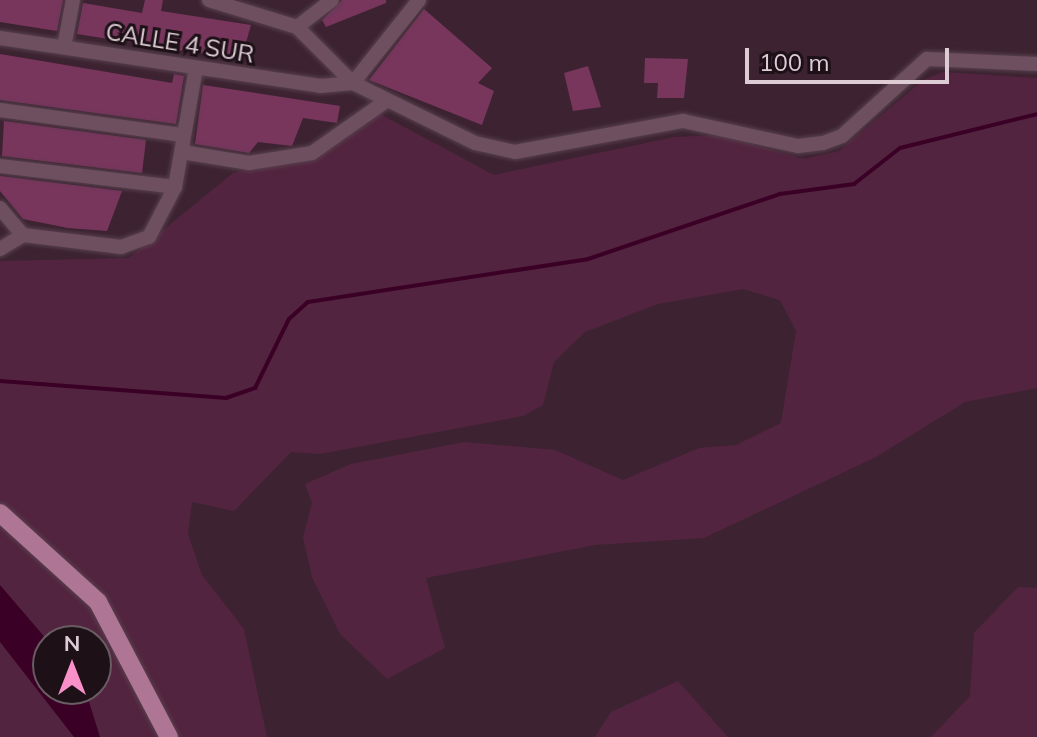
<!DOCTYPE html>
<style>
body{margin:0}
#map{position:relative;width:1037px;height:737px;overflow:hidden;background:#3d2331;font-family:Mulish,sans-serif}
div>[style]{position:absolute}
.green>*{inset:0;background:#53243f}
.water>*{inset:0;background:#3b0026}
.stream>*{height:4px;margin:-2px;padding:0 2px;transform-origin:2px;border-radius:2px;background:#3b0026}
.building>*{inset:0;background:#78365d}
.roads{filter:drop-shadow(0 0 2px #57414e) drop-shadow(0 0 2px #57414e)}
.minor>*{height:14px;margin:-7px;padding:0 7px;transform-origin:7px;border-radius:7px;background:#6e4f5f}
.major>*{height:18px;margin:-9px;padding:0 9px;transform-origin:9px;border-radius:9px;background:#af7594}
span{translate:-50% -50%;white-space:nowrap;text-align:center;line-height:1.15;-webkit-text-stroke:6px #1d1117;paint-order:stroke}
.street-label{font-size:24px;color:#deccd5}
.north{position:absolute;left:32px;top:625px;width:80px;height:80px;box-sizing:border-box;background:#1d1117;border:2px solid #6a5c63;border-radius:50%;rotate:0deg;font-size:22px;font-weight:700;line-height:32px;text-align:center;color:#deccd5}
.north::after{content:'';display:block;margin:auto;width:28px;height:36px;background:#f990ca;clip-path:polygon(50% 0,100% 100%,50% 72%,0 100%)}
.scale{position:absolute;left:745px;top:48px;width:204px;height:36px;box-sizing:border-box;border:4px solid #deccd5;border-top:0;padding-left:10px;font-size:24px;line-height:28px;white-space:nowrap;color:#deccd5;-webkit-text-stroke:6px #1d1117;paint-order:stroke}
</style>
<div id="map">
<div class="green">
<i style="clip-path:polygon(evenodd,943px 72px,1037px 78px,1037px 388px,965px 402px,876px 457px,704px 538px,595px 545px,426px 578px,445px 648px,387px 679px,340px 634px,312px 577px,303px 537px,312px 503px,305px 484px,351px 464px,464px 442px,555px 450px,623px 480px,699px 448px,736px 445px,781px 423px,796px 331px,780px 300px,743px 289px,658px 304px,585px 332px,554px 362px,543px 405px,523px 416px,320px 454px,291px 452px,234px 511px,192px 502px,188px 534px,202px 575px,244px 629px,267px 737px,0 737px,0 261px,129px 258px,233px 173px,330px 150px,380px 114px,494px 175px,674px 137px,718px 135px,804px 159px,839px 151px,923px 80px,943px 72px,48px 641px,96px 641px,96px 689px,48px 689px,48px 641px)"></i>
<i style="clip-path:polygon(1018px 587px,1037px 588px,1037px 737px,931px 737px,970px 696px,974px 633px)"></i>
<i style="clip-path:polygon(678px 681px,728px 737px,595px 737px,611px 712px)"></i>
</div>
<div class="water">
<i style="clip-path:polygon(0 585px,48px 641px,48px 689px,85px 689px,100px 737px,74px 737px,0 642px)"></i>
</div>
<div class="stream">
<i style="left:0;top:381px;width:227px;rotate:4.3deg"></i>
<i style="left:226px;top:398px;width:31px;rotate:-19deg"></i>
<i style="left:255px;top:388px;width:77px;rotate:-63.8deg"></i>
<i style="left:289px;top:319px;width:25px;rotate:-42deg"></i>
<i style="left:308px;top:302px;width:283px;rotate:-8.7deg"></i>
<i style="left:588px;top:259px;width:203px;rotate:-18.7deg"></i>
<i style="left:780px;top:194px;width:75px;rotate:-7.7deg"></i>
<i style="left:854px;top:184px;width:58px;rotate:-38deg"></i>
<i style="left:900px;top:148px;width:141px;rotate:-13.9deg"></i>
</div>
<div class="building">
<i style="clip-path:polygon(0 0,63px 0,57px 31px,0 22px)"></i>
<i style="clip-path:polygon(145px 0,163px 0,161px 11px,251px 25px,241px 60px,77px 34px,83px 3px,142px 13px)"></i>
<i style="clip-path:polygon(342px 0,386px 0,386px 3px,326px 27px,322px 20px)"></i>
<i style="clip-path:polygon(424px 9px,492px 68px,478px 83px,494px 91px,482px 125px,369px 80px)"></i>
<i style="clip-path:polygon(0 54px,172px 83px,174px 74px,184px 76px,176px 124px,0 100px)"></i>
<i style="clip-path:polygon(645px 58px,688px 59px,684px 98px,657px 98px,658px 83px,644px 83px)"></i>
<i style="clip-path:polygon(588px 66px,601px 107px,573px 111px,564px 73px)"></i>
<i style="clip-path:polygon(203px 85px,340px 106px,337px 123px,303px 118px,292px 146px,258px 142px,249px 153px,195px 144px)"></i>
<i style="clip-path:polygon(4px 121px,146px 140px,142px 173px,2px 156px)"></i>
<i style="clip-path:polygon(0 176px,122px 191px,107px 231px,68px 228px,23px 219px,0 191px)"></i>
</div>
<div class="roads">
<div class="minor">
<i style="left:209px;top:0;width:92px;rotate:17.1deg"></i>
<i style="left:297px;top:27px;width:79px;rotate:45deg"></i>
<i style="left:353px;top:83px;width:136px;rotate:26.2deg"></i>
<i style="left:475px;top:143px;width:41px;rotate:12.7deg"></i>
<i style="left:515px;top:152px;width:171px;rotate:-10.5deg"></i>
<i style="left:683px;top:121px;width:118px;rotate:12.3deg"></i>
<i style="left:798px;top:146px;width:25px;rotate:-7deg"></i>
<i style="left:823px;top:143px;width:20px;rotate:-20deg"></i>
<i style="left:842px;top:136px;width:115px;rotate:-42.2deg"></i>
<i style="left:927px;top:59px;width:110px;rotate:2.6deg"></i>
<i style="left:297px;top:27px;width:44px;rotate:-37.6deg"></i>
<i style="left:0;top:38px;width:324px;rotate:8.5deg"></i>
<i style="left:320px;top:86px;width:33px;rotate:-5deg"></i>
<i style="left:64px;top:47px;width:48px;rotate:-79.2deg"></i>
<i style="left:353px;top:83px;width:106px;rotate:-51.5deg"></i>
<i style="left:0;top:110px;width:185px;rotate:7.8deg"></i>
<i style="left:182px;top:152px;width:68px;rotate:9.3deg"></i>
<i style="left:249px;top:163px;width:64px;rotate:-9deg"></i>
<i style="left:312px;top:153px;width:90px;rotate:-35.1deg"></i>
<i style="left:0;top:166px;width:176px;rotate:6.8deg"></i>
<i style="left:0;top:208px;width:35px;rotate:50deg"></i>
<i style="left:0;top:249px;width:27px;rotate:-31deg"></i>
<i style="left:23px;top:235px;width:99px;rotate:7deg"></i>
<i style="left:121px;top:247px;width:30px;rotate:-20deg"></i>
<i style="left:149px;top:237px;width:56px;rotate:-62.5deg"></i>
<i style="left:175px;top:187px;width:121px;rotate:-80deg"></i>
</div>
<div class="major">
<i style="left:0;top:513px;width:132px;rotate:42.2deg"></i>
<i style="left:98px;top:602px;width:153px;rotate:62.3deg"></i>
</div>
</div>
<div class="street-label">
<span style="left:180px;top:43px;rotate:9deg">CALLE 4 SUR</span>
</div>
<div class="north">N</div>
<div class="scale">100 m</div>
</div>
